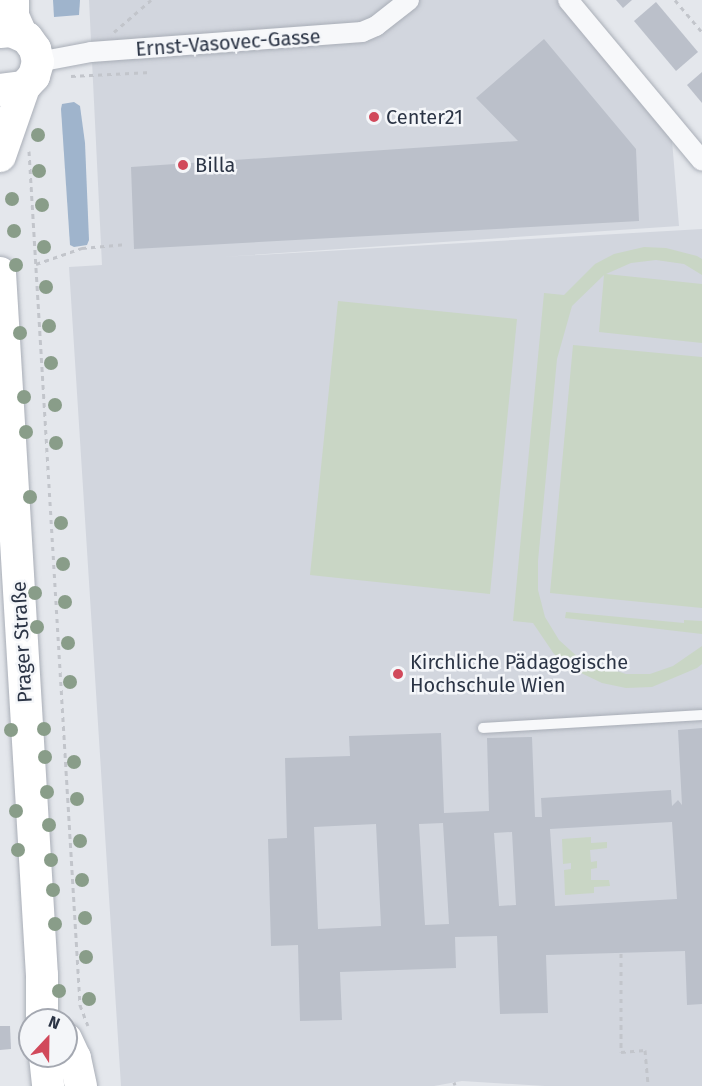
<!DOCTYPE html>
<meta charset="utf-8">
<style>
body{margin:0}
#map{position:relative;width:702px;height:1086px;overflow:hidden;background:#e4e7ec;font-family:"Fira Sans",sans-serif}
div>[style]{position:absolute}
.built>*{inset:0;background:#d2d6de}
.green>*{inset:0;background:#c9d6c5}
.water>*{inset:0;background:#9fb4cc}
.building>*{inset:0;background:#bbc0ca}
.path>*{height:3px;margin-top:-1.5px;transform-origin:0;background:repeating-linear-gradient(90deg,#c2c5cb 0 4.5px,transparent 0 9px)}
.roads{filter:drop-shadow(0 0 2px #a9aeb7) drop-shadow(0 0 2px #a9aeb7)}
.service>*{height:10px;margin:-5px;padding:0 5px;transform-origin:5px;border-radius:5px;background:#f7f8fa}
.minor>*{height:20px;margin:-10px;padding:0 10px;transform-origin:10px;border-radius:10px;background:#f7f8fa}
.primary>*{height:32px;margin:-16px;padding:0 16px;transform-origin:16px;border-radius:16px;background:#fff}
.trees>*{width:14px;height:14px;margin:-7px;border-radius:50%;background:#899d89}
.dots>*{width:16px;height:16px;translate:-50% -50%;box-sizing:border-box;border:3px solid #f4f6f9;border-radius:50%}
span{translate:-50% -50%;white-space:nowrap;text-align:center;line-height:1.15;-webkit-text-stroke:5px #f4f6f9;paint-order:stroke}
.street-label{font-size:20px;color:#2b3445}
.poi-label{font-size:20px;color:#2b3445}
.left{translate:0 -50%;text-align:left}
.north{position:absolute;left:18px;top:1008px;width:60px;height:60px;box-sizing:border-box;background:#f4f6f9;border:2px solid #a4a8b1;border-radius:50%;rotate:22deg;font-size:16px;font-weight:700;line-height:24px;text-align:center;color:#2b3445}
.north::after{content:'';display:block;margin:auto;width:21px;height:27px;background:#d1495b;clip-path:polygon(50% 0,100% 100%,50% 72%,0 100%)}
</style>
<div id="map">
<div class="built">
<i style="clip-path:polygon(89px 0,557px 0,672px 140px,679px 226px,222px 257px,702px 229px,702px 1086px,545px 1086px,462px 1081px,434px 1086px,121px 1086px,69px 267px,102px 265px)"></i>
</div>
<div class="green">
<i style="clip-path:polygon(644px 247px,666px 248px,697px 256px,702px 259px,702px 275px,684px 264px,656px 260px,631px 263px,606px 274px,702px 284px,702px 343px,599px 332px,604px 275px,572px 306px,557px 359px,538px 561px,538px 590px,545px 617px,559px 640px,580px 659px,626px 674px,650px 674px,673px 666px,702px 646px,702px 664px,697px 668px,652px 687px,626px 688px,602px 683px,579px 672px,554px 654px,533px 623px,513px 621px,544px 293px,564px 295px,595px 264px,614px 254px)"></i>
<i style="clip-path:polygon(338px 301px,517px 319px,490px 594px,310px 575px)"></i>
<i style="clip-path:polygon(573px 345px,702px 357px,702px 608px,550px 593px)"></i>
<i style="clip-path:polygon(566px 612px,684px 623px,684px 620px,702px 621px,702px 634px,565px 618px)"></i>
<i style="clip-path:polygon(591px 837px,591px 843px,607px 842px,607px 848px,590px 850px,591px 862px,597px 861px,597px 868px,591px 869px,591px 880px,609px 880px,610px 886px,594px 887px,594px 893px,565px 895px,564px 870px,571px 869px,571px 863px,563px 864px,562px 839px)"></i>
</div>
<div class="water">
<i style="clip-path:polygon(53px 0,80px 0,79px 15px,54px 17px)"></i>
<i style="clip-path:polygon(74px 102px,80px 106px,85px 143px,89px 240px,87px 245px,74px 247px,70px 245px,61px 109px,62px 104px)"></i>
</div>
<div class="building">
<i style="clip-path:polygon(616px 0,632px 0,623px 8px)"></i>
<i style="clip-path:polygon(656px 2px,698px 52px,676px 71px,634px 21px)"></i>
<i style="clip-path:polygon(544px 39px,636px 149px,639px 221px,134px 249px,131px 167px,518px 141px,476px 98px)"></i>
<i style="clip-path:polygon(702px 72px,702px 103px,687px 85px)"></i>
<i style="clip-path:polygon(evenodd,702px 728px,702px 1004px,687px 1005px,685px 951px,546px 955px,548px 1013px,500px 1014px,497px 936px,455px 937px,456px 968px,340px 972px,342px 1020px,300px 1021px,298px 945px,271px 946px,268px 839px,287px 838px,285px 758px,350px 756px,349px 736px,441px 733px,444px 813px,489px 811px,487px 738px,532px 737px,535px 817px,542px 817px,541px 798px,671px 790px,672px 806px,678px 800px,682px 805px,678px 730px,702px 728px,672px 822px,677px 899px,555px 906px,550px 829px,672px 822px,702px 728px,443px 823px,449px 924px,425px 925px,419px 824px,443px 823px,702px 728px,376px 824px,381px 926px,318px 929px,314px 827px,376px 824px,702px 728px,512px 832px,516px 905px,499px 906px,494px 833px,512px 832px)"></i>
<i style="clip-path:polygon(0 1026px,10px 1026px,11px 1049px,0 1050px)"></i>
</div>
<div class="path">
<i style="left:675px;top:0;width:42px;rotate:49.8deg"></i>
<i style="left:114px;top:32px;width:49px;rotate:-40.9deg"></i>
<i style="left:71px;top:76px;width:80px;rotate:-2.9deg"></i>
<i style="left:29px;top:151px;width:856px;rotate:86.58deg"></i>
<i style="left:80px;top:1005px;width:22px;rotate:69deg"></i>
<i style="left:36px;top:264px;width:49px;rotate:-19.2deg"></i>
<i style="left:82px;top:248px;width:45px;rotate:-5.1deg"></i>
<i style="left:621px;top:953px;width:99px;rotate:90deg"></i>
<i style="left:621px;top:1052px;width:24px;rotate:-5deg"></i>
<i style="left:645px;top:1050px;width:36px;rotate:85deg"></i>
<i style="left:454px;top:1082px;width:3px;rotate:72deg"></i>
</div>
<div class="roads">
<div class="service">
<i style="left:483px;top:728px;width:219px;rotate:-3.4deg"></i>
</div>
<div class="minor">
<i style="left:568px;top:0;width:209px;rotate:50.2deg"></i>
<i style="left:38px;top:62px;width:54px;rotate:-10.7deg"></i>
<i style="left:91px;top:52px;width:272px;rotate:-4.2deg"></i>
<i style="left:362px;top:32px;width:15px;rotate:-23deg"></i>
<i style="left:376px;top:26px;width:42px;rotate:-38.2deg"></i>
</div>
<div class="primary">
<i style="left:13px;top:0;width:16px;rotate:90deg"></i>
<i style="left:13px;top:16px;width:20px;rotate:66deg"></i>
<i style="left:0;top:32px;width:11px;rotate:-5deg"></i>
<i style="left:11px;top:31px;width:17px;rotate:24deg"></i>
<i style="left:27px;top:38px;width:14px;rotate:54deg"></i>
<i style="left:35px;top:49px;width:13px;rotate:77deg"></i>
<i style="left:38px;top:62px;width:15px;rotate:106deg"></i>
<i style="left:34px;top:76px;width:15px;rotate:132deg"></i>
<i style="left:24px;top:87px;width:24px;rotate:173deg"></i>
<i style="left:0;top:156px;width:73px;rotate:-70.8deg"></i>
<i style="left:0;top:273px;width:703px;rotate:86.58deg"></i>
<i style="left:42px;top:975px;width:45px;rotate:90deg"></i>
<i style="left:66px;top:1039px;width:21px;rotate:65deg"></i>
<i style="left:75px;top:1058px;width:29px;rotate:78deg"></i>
<i style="left:45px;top:1056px;width:30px;rotate:84deg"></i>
</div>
</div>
<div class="trees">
<i style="left:38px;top:135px"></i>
<i style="left:39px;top:171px"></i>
<i style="left:12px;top:199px"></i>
<i style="left:42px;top:205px"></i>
<i style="left:14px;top:231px"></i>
<i style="left:44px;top:247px"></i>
<i style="left:16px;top:265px"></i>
<i style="left:46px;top:287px"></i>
<i style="left:49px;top:326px"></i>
<i style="left:20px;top:333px"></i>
<i style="left:51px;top:363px"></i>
<i style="left:24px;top:397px"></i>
<i style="left:55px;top:405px"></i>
<i style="left:26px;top:432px"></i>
<i style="left:56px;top:443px"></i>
<i style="left:30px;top:497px"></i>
<i style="left:61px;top:523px"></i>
<i style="left:63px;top:564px"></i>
<i style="left:35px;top:593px"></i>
<i style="left:65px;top:602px"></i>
<i style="left:37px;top:627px"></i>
<i style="left:68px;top:643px"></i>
<i style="left:70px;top:682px"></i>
<i style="left:44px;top:729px"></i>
<i style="left:11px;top:730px"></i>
<i style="left:45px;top:757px"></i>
<i style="left:74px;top:762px"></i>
<i style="left:47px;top:792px"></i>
<i style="left:77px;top:799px"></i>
<i style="left:16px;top:811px"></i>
<i style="left:49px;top:825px"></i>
<i style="left:80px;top:841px"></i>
<i style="left:18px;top:850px"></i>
<i style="left:51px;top:860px"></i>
<i style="left:82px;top:880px"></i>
<i style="left:53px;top:890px"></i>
<i style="left:85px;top:918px"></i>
<i style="left:55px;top:924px"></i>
<i style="left:86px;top:957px"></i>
<i style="left:59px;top:991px"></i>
<i style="left:89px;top:999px"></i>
</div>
<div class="dots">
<i style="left:374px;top:117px;background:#d1495b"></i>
<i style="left:183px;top:165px;background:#d1495b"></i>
<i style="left:398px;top:674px;background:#d1495b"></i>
</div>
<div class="street-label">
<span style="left:228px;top:43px;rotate:-4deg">Ernst-Vasovec-Gasse</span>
<span style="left:22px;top:642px;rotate:-93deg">Prager Straße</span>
</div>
<div class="poi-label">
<span class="left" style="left:386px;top:117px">Center21</span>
<span class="left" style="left:195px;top:165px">Billa</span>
<span class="left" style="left:410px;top:674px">Kirchliche Pädagogische<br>Hochschule Wien</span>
</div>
<div class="north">N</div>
</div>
